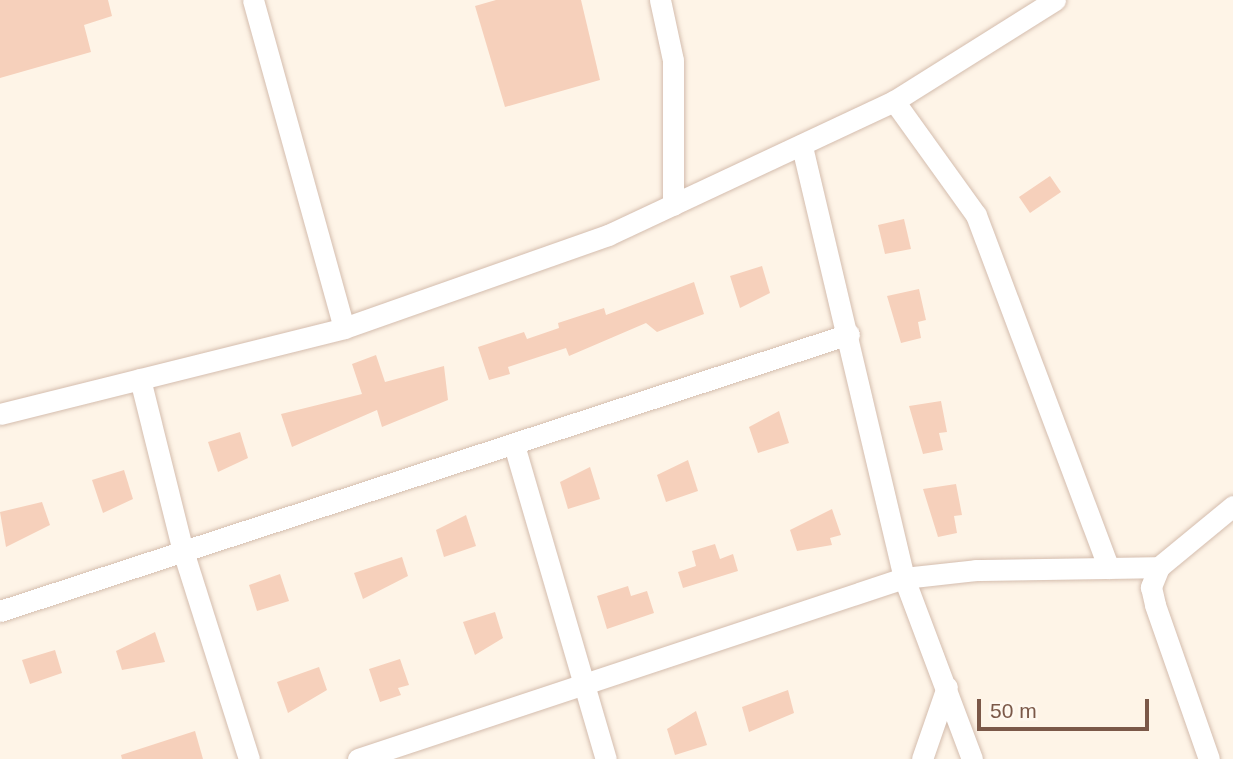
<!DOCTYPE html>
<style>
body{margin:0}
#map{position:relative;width:1233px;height:759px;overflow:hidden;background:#fef4e7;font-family:Arial,sans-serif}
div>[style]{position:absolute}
.building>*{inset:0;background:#f6d0bb}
.roads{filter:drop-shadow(0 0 2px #d4bdae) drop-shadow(0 0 2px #d4bdae)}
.street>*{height:21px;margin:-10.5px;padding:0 10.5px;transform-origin:10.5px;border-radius:10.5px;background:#fff}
span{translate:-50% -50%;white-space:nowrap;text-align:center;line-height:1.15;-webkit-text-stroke:5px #fff8ef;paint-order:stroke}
.scale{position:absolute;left:977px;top:699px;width:172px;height:32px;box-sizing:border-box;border:4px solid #7b5848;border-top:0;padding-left:9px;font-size:21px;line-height:24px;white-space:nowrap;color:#7b5848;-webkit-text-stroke:5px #fff8ef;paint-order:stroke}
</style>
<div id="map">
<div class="building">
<i style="clip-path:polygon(0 0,108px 0,112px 16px,84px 25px,91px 52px,0 78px)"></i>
<i style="clip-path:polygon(496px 0,581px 0,600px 80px,505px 107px,475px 6px)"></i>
<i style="clip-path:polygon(1050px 176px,1061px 192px,1030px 213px,1019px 197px)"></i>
<i style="clip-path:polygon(904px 219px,911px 249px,885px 254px,878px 225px)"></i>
<i style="clip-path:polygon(762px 266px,770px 293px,740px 308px,730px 276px)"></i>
<i style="clip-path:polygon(694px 282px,704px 314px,657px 332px,646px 323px,569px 356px,566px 348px,508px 367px,510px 374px,489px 380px,478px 347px,524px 332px,527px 339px,559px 328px,558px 323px,604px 308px,606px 315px)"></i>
<i style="clip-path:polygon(919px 289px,926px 320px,918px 322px,921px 338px,901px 343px,887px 296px)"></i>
<i style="clip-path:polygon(376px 355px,385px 382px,444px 366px,448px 400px,382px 427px,377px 410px,292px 447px,281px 414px,362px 394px,352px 364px)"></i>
<i style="clip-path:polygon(941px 401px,947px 432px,939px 433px,943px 450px,923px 454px,909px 406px)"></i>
<i style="clip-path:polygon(779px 411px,789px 443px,758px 453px,749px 427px)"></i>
<i style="clip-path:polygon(240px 432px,248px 458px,218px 472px,208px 442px)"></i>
<i style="clip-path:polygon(688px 460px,698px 491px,666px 502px,657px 475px)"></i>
<i style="clip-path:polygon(590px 467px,600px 499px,568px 509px,560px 482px)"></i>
<i style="clip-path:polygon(124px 470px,133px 499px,103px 513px,92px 480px)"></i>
<i style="clip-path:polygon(956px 484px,962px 515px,954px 516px,957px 533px,938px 537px,923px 489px)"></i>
<i style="clip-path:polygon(42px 502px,50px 525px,6px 547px,0 512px)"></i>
<i style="clip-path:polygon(832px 509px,841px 535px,830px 538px,832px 545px,797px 551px,790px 530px)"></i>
<i style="clip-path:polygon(466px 515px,476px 546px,444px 557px,436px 530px)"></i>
<i style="clip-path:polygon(715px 544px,720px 559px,733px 554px,738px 571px,683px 588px,678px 572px,696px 566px,692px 551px)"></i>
<i style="clip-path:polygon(402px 557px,408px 576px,363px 599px,354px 573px)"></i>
<i style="clip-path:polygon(280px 574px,289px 601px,257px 611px,249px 585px)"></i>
<i style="clip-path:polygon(628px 586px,631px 596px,647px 591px,654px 613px,607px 629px,597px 596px)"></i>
<i style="clip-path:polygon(495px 612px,503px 638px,475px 655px,463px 622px)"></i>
<i style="clip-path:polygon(155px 632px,165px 662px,122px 670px,116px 651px)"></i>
<i style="clip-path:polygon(55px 650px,62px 673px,30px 684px,22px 660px)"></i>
<i style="clip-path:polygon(400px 659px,409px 685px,398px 688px,401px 695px,380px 702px,369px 669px)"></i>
<i style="clip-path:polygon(319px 667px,327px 690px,288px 713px,277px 682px)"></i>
<i style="clip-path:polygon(788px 690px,794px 713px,749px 732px,742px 707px)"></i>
<i style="clip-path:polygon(696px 711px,707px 745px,675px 755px,667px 729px)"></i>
<i style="clip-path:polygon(195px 731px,203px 759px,122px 759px,121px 755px)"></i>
</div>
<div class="roads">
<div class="street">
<i style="left:253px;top:0;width:340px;rotate:74.5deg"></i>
<i style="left:660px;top:0;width:61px;rotate:77.8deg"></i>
<i style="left:673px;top:60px;width:145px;rotate:90deg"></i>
<i style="left:894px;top:101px;width:140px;rotate:54.3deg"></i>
<i style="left:976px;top:215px;width:377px;rotate:69.4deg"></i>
<i style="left:140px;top:379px;width:177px;rotate:76deg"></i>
<i style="left:183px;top:551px;width:218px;rotate:72.4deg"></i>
<i style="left:0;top:414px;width:355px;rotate:-14deg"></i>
<i style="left:344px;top:328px;width:280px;rotate:-19.4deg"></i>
<i style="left:608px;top:235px;width:316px;rotate:-25.1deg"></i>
<i style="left:894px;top:101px;width:190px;rotate:-32.1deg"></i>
<i style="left:514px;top:445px;width:327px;rotate:73.7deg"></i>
<i style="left:1159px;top:567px;width:22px;rotate:112deg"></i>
<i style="left:1151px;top:587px;width:18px;rotate:77deg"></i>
<i style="left:1155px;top:605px;width:163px;rotate:70.7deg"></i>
<i style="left:0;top:611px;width:893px;rotate:-18.07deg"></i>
<i style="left:358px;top:759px;width:575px;rotate:-18.34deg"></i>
<i style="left:904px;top:578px;width:445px;rotate:-103.3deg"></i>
<i style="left:922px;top:759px;width:76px;rotate:-70.9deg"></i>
<i style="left:972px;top:759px;width:193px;rotate:-110.6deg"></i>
<i style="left:904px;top:578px;width:72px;rotate:-6.3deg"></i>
<i style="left:976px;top:570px;width:183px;rotate:-0.9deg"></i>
<i style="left:1159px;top:567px;width:96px;rotate:-39.5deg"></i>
</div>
</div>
<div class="scale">50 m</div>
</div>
